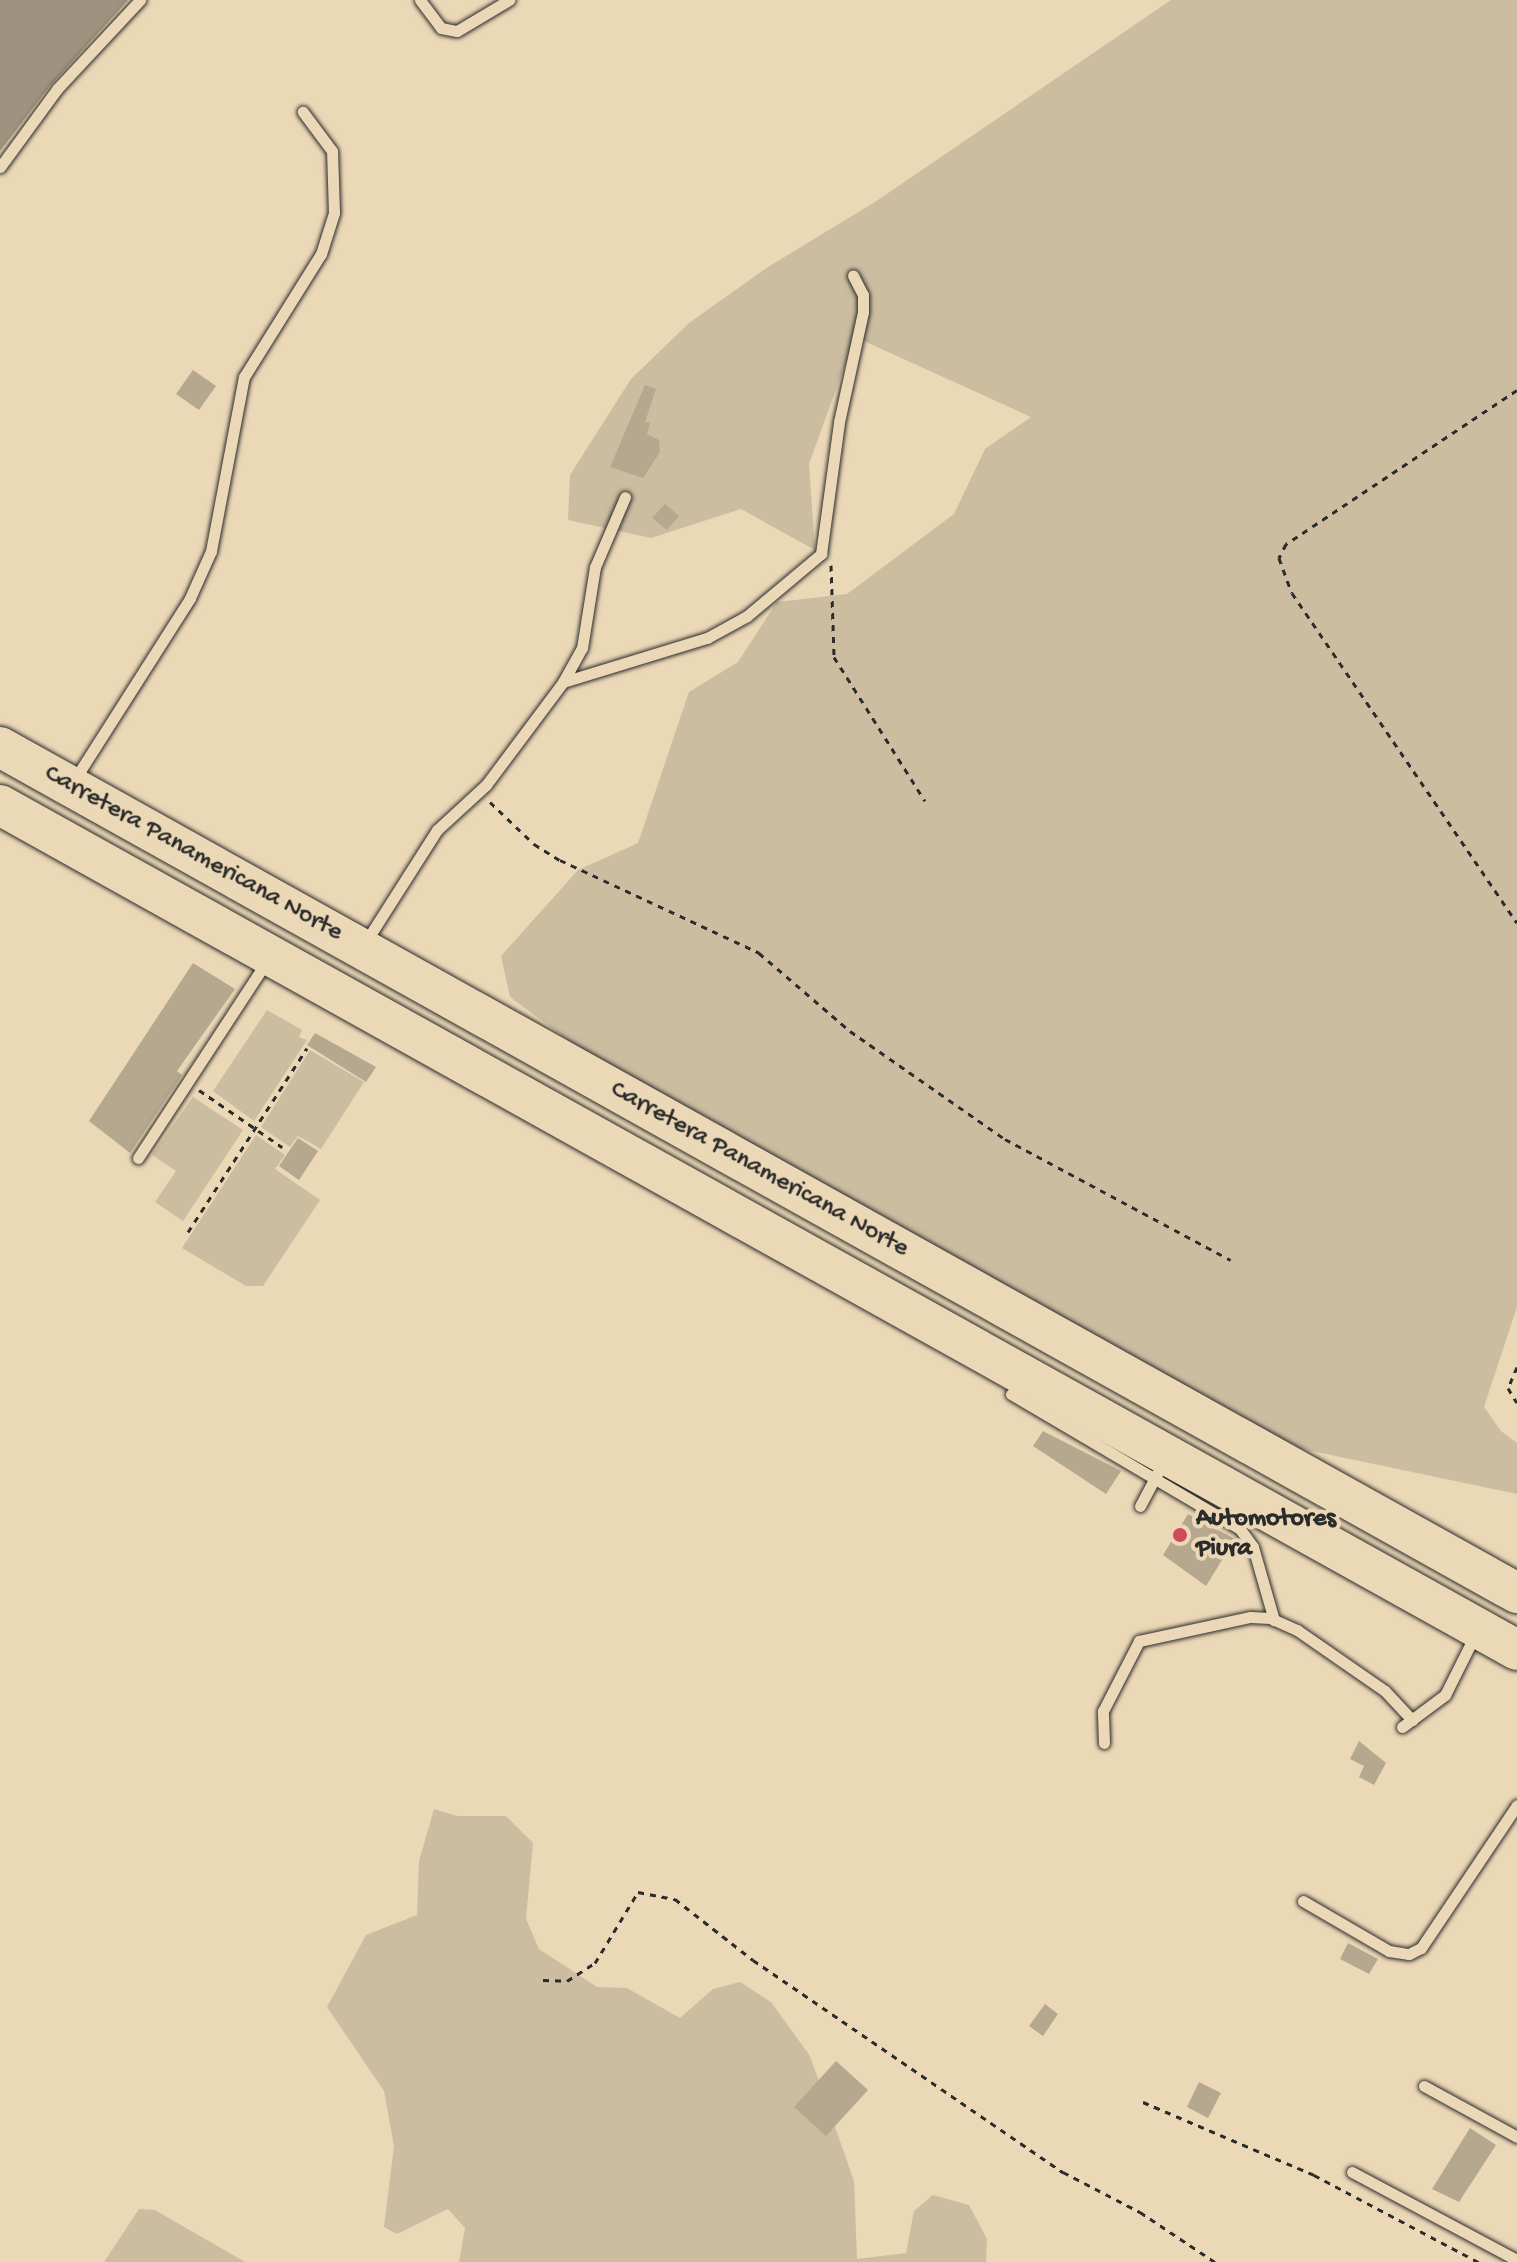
<!DOCTYPE html>
<style>
body{margin:0}
#map{position:relative;width:1517px;height:2262px;overflow:hidden;background:#ebd8b6;font-family:"Gochi Hand",sans-serif}
div>[style]{position:absolute}
.green>*{inset:0;background:#ccbca0}
.water>*{inset:0;background:#9f937f}
.building>*{inset:0;background:#b6a78f}
.path>*{height:3px;margin-top:-1.5px;transform-origin:0;background:repeating-linear-gradient(90deg,#2b2b2b 0 6px,transparent 0 12px)}
.roads{filter:drop-shadow(0 0 2px #2b2b2b) drop-shadow(0 0 2px #2b2b2b)}
.service>*{height:11px;margin:-5.5px;padding:0 5.5px;transform-origin:5.5px;border-radius:5.5px;background:#ebd8b6}
.motorway>*{height:40px;margin:-20px;padding:0 20px;transform-origin:20px;border-radius:20px;background:#ebd8b6}
.dots>*{width:22px;height:22px;translate:-50% -50%;box-sizing:border-box;border:4px solid #ebd8b6;border-radius:50%}
span{translate:-50% -50%;white-space:nowrap;text-align:center;line-height:1.15;-webkit-text-stroke:8px #ebd8b6;paint-order:stroke}
.street-label{font-size:26px;color:#2b2b2b}
.poi-label{font-size:26px;color:#2b2b2b;font-weight:700}
.left{translate:0 -50%;text-align:left}
</style>
<div id="map">
<div class="green">
<i style="clip-path:polygon(1171px 0,1517px 0,1517px 1307px,1484px 1407px,1501px 1431px,1517px 1443px,1517px 1494px,1288px 1446px,611px 1072px,510px 997px,501px 956px,578px 870px,638px 843px,689px 692px,738px 662px,777px 602px,847px 594px,954px 514px,985px 449px,1031px 417px,855px 337px,809px 464px,815px 550px,741px 509px,651px 538px,568px 520px,570px 475px,631px 379px,689px 323px,768px 267px,875px 202px)"></i>
<i style="clip-path:polygon(267px 1010px,302px 1030px,299px 1037px,307px 1040px,254px 1121px,213px 1091px)"></i>
<i style="clip-path:polygon(310px 1050px,364px 1082px,321px 1149px,298px 1136px,290px 1147px,261px 1127px)"></i>
<i style="clip-path:polygon(193px 1097px,243px 1130px,183px 1221px,155px 1202px,176px 1171px,152px 1155px)"></i>
<i style="clip-path:polygon(256px 1135px,285px 1155px,275px 1169px,320px 1200px,263px 1286px,246px 1286px,182px 1248px)"></i>
<i style="clip-path:polygon(434px 1809px,457px 1816px,506px 1816px,533px 1843px,526px 1919px,539px 1949px,597px 1987px,627px 1988px,680px 2018px,713px 1989px,740px 1982px,771px 2002px,810px 2056px,854px 2181px,857px 2259px,906px 2253px,914px 2211px,933px 2195px,969px 2205px,987px 2239px,986px 2262px,459px 2262px,465px 2228px,448px 2209px,397px 2234px,384px 2227px,394px 2146px,384px 2091px,327px 2007px,366px 1935px,417px 1915px,419px 1861px)"></i>
<i style="clip-path:polygon(139px 2209px,155px 2210px,245px 2262px,104px 2262px)"></i>
</div>
<div class="water">
<i style="clip-path:polygon(0 0,128px 0,49px 87px,0 151px)"></i>
</div>
<div class="building">
<i style="clip-path:polygon(193px 370px,216px 386px,199px 410px,176px 394px)"></i>
<i style="clip-path:polygon(645px 385px,656px 389px,645px 422px,650px 423px,647px 434px,659px 440px,660px 452px,643px 478px,610px 467px)"></i>
<i style="clip-path:polygon(665px 504px,679px 516px,667px 530px,652px 518px)"></i>
<i style="clip-path:polygon(193px 963px,235px 989px,177px 1071px,182px 1075px,130px 1153px,89px 1121px)"></i>
<i style="clip-path:polygon(315px 1033px,376px 1067px,366px 1082px,307px 1045px)"></i>
<i style="clip-path:polygon(298px 1138px,318px 1151px,299px 1180px,279px 1166px)"></i>
<i style="clip-path:polygon(1043px 1431px,1121px 1471px,1106px 1494px,1033px 1446px)"></i>
<i style="clip-path:polygon(1188px 1514px,1235px 1539px,1206px 1586px,1163px 1555px)"></i>
<i style="clip-path:polygon(1359px 1741px,1386px 1763px,1374px 1785px,1359px 1777px,1364px 1766px,1350px 1759px)"></i>
<i style="clip-path:polygon(1348px 1943px,1378px 1959px,1369px 1974px,1340px 1959px)"></i>
<i style="clip-path:polygon(1045px 2004px,1058px 2014px,1043px 2036px,1029px 2026px)"></i>
<i style="clip-path:polygon(836px 2061px,868px 2090px,826px 2136px,794px 2107px)"></i>
<i style="clip-path:polygon(1199px 2082px,1221px 2093px,1208px 2118px,1187px 2107px)"></i>
<i style="clip-path:polygon(1470px 2128px,1496px 2145px,1459px 2202px,1432px 2189px)"></i>
</div>
<div class="path">
<i style="left:1517px;top:390px;width:278px;rotate:146.3deg"></i>
<i style="left:1286px;top:544px;width:16px;rotate:117deg"></i>
<i style="left:1279px;top:558px;width:37px;rotate:70deg"></i>
<i style="left:1292px;top:593px;width:399px;rotate:55.7deg"></i>
<i style="left:831px;top:565px;width:92px;rotate:88.1deg"></i>
<i style="left:834px;top:657px;width:170px;rotate:57.7deg"></i>
<i style="left:490px;top:802px;width:61px;rotate:43.7deg"></i>
<i style="left:534px;top:844px;width:31px;rotate:32deg"></i>
<i style="left:560px;top:860px;width:220px;rotate:25deg"></i>
<i style="left:759px;top:953px;width:120px;rotate:40.6deg"></i>
<i style="left:850px;top:1031px;width:189px;rotate:34.9deg"></i>
<i style="left:1005px;top:1139px;width:256px;rotate:28.2deg"></i>
<i style="left:199px;top:1090px;width:101px;rotate:34.5deg"></i>
<i style="left:188px;top:1232px;width:219px;rotate:-57.1deg"></i>
<i style="left:1517px;top:1367px;width:23px;rotate:113deg"></i>
<i style="left:1508px;top:1388px;width:17px;rotate:59deg"></i>
<i style="left:543px;top:1980px;width:24px;rotate:2deg"></i>
<i style="left:567px;top:1981px;width:33px;rotate:-33deg"></i>
<i style="left:595px;top:1963px;width:83px;rotate:-58.8deg"></i>
<i style="left:638px;top:1892px;width:38px;rotate:11deg"></i>
<i style="left:675px;top:1899px;width:99px;rotate:38deg"></i>
<i style="left:753px;top:1960px;width:376px;rotate:34.4deg"></i>
<i style="left:1063px;top:2172px;width:87px;rotate:27.5deg"></i>
<i style="left:1140px;top:2212px;width:90px;rotate:33.7deg"></i>
<i style="left:1143px;top:2102px;width:186px;rotate:23.1deg"></i>
<i style="left:1314px;top:2175px;width:186px;rotate:27.9deg"></i>
</div>
<div class="roads">
<div class="service">
<i style="left:420px;top:0;width:35px;rotate:53deg"></i>
<i style="left:441px;top:28px;width:16px;rotate:11deg"></i>
<i style="left:457px;top:31px;width:61px;rotate:-30.8deg"></i>
<i style="left:0;top:167px;width:97px;rotate:-53.8deg"></i>
<i style="left:57px;top:89px;width:122px;rotate:-47deg"></i>
<i style="left:563px;top:682px;width:151px;rotate:-17deg"></i>
<i style="left:707px;top:638px;width:46px;rotate:-28.8deg"></i>
<i style="left:747px;top:616px;width:97px;rotate:-40deg"></i>
<i style="left:821px;top:554px;width:133px;rotate:-82.2deg"></i>
<i style="left:839px;top:422px;width:113px;rotate:-77.7deg"></i>
<i style="left:863px;top:312px;width:17px;rotate:-90deg"></i>
<i style="left:863px;top:295px;width:22px;rotate:-117deg"></i>
<i style="left:73px;top:782px;width:218px;rotate:-57.5deg"></i>
<i style="left:190px;top:598px;width:51px;rotate:-65.9deg"></i>
<i style="left:211px;top:551px;width:177px;rotate:-79.3deg"></i>
<i style="left:244px;top:377px;width:145px;rotate:-58deg"></i>
<i style="left:321px;top:254px;width:43px;rotate:-72.4deg"></i>
<i style="left:334px;top:213px;width:62px;rotate:-91.8deg"></i>
<i style="left:332px;top:151px;width:49px;rotate:-126.6deg"></i>
<i style="left:365px;top:943px;width:134px;rotate:-57.5deg"></i>
<i style="left:437px;top:830px;width:67px;rotate:-42.6deg"></i>
<i style="left:486px;top:785px;width:129px;rotate:-53.2deg"></i>
<i style="left:563px;top:682px;width:39px;rotate:-61deg"></i>
<i style="left:582px;top:648px;width:82px;rotate:-80.9deg"></i>
<i style="left:595px;top:567px;width:76px;rotate:-66.8deg"></i>
<i style="left:138px;top:1158px;width:235px;rotate:-56.8deg"></i>
<i style="left:1011px;top:1394px;width:266px;rotate:30.5deg"></i>
<i style="left:1240px;top:1529px;width:22px;rotate:54deg"></i>
<i style="left:1253px;top:1547px;width:76px;rotate:74deg"></i>
<i style="left:1140px;top:1506px;width:40px;rotate:-62deg"></i>
<i style="left:1402px;top:1727px;width:54px;rotate:-36.7deg"></i>
<i style="left:1445px;top:1695px;width:69px;rotate:-63.4deg"></i>
<i style="left:1104px;top:1743px;width:32px;rotate:-92deg"></i>
<i style="left:1103px;top:1711px;width:79px;rotate:-62.8deg"></i>
<i style="left:1139px;top:1641px;width:114px;rotate:-12.2deg"></i>
<i style="left:1250px;top:1617px;width:20px;rotate:3deg"></i>
<i style="left:1270px;top:1618px;width:30px;rotate:24deg"></i>
<i style="left:1297px;top:1630px;width:107px;rotate:34.7deg"></i>
<i style="left:1385px;top:1691px;width:40px;rotate:47deg"></i>
<i style="left:1303px;top:1901px;width:99px;rotate:30.2deg"></i>
<i style="left:1389px;top:1951px;width:20px;rotate:9deg"></i>
<i style="left:1409px;top:1954px;width:13px;rotate:-27deg"></i>
<i style="left:1421px;top:1948px;width:172px;rotate:-56.1deg"></i>
<i style="left:1424px;top:2086px;width:106px;rotate:28.7deg"></i>
<i style="left:1352px;top:2172px;width:187px;rotate:28.1deg"></i>
</div>
<div class="motorway">
<i style="left:0;top:747px;width:1737px;rotate:29.15deg"></i>
<i style="left:0;top:805px;width:1736px;rotate:29.12deg"></i>
</div>
</div>
<div class="dots">
<i style="left:1180px;top:1535px;background:#d1495b"></i>
</div>
<div class="street-label">
<span style="left:193px;top:854px;rotate:29deg">Carretera Panamericana Norte</span>
<span style="left:759px;top:1170px;rotate:29deg">Carretera Panamericana Norte</span>
</div>
<div class="poi-label">
<span class="left" style="left:1196px;top:1535px">Automotores<br>Piura</span>
</div>
</div>
